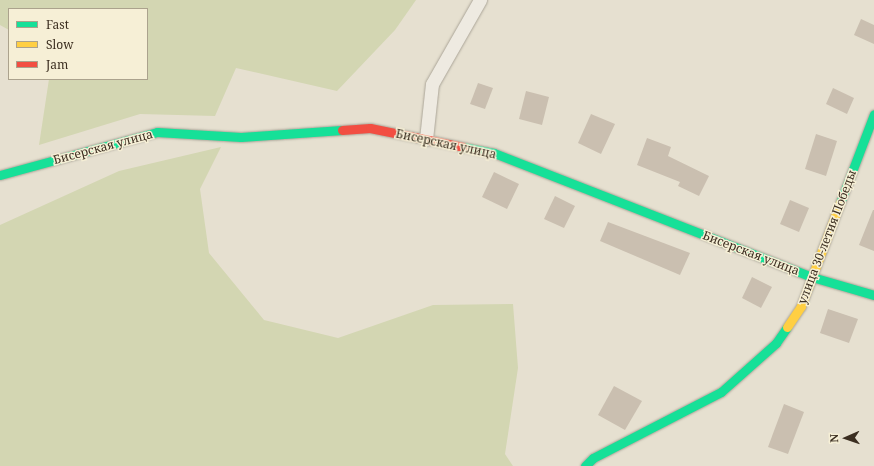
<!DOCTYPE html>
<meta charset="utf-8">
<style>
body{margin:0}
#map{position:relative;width:874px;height:466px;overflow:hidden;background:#e6e0d0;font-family:"Noto Serif",serif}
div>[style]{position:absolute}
.green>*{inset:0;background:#d3d6b2}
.building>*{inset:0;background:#cabfb0}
.roads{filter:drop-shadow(0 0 1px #aba598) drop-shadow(0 0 1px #aba598)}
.street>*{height:13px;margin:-6.5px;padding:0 6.5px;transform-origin:6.5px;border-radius:6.5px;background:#eeeae1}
.fast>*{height:9px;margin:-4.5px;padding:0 4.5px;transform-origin:4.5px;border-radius:4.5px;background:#16e098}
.slow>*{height:9px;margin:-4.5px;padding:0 4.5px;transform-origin:4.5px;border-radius:4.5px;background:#ffcf43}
.jam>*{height:9px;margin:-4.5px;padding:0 4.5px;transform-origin:4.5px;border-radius:4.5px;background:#f24e42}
span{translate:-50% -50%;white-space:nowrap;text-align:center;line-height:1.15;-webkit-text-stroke:3px #f6efd6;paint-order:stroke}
.street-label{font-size:12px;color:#3b2e20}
.legend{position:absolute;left:8px;top:8px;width:140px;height:72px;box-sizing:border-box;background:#f6efd6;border:1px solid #aba28d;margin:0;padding:5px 7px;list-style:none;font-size:12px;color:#3b2e20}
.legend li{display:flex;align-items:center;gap:8px;height:20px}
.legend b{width:20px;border:1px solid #aba28d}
.north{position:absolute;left:826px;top:418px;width:40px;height:40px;-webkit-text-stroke:3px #f6efd6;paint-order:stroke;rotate:268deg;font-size:11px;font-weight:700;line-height:16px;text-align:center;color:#3b2e20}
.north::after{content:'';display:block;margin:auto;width:14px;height:18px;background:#3b2e20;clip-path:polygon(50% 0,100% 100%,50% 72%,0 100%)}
</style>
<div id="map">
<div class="green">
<i style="clip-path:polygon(0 0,416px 0,395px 30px,337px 91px,236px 68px,215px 116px,140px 114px,39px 145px,49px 79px,147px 79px,147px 9px,9px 9px,9px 30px,0 25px)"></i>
<i style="clip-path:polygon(221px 147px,200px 189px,209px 253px,264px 320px,338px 338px,433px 305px,513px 304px,518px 368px,505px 454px,513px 466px,0 466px,0 225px,119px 171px)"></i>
</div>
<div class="building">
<i style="clip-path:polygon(861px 19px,874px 25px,874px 44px,854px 35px)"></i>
<i style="clip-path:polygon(478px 83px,493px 88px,485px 109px,470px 104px)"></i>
<i style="clip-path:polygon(833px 88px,854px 98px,847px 114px,826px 104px)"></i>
<i style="clip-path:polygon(526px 91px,549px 97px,542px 125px,519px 119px)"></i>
<i style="clip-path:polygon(591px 114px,615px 124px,601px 154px,578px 143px)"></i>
<i style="clip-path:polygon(816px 134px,837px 141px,826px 176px,805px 169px)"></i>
<i style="clip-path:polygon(647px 138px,671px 147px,668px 156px,709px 176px,699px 196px,678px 186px,680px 182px,637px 165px)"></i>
<i style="clip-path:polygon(494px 172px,519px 184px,507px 209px,482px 197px)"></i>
<i style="clip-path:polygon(555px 196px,575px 206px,564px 228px,544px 219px)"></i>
<i style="clip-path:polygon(790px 200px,809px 208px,799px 232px,780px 224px)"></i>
<i style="clip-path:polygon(873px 210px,874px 210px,874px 251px,859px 245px)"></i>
<i style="clip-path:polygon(608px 222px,690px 253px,680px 275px,600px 241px)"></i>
<i style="clip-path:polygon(752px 277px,772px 287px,761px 308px,742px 298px)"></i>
<i style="clip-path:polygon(828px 309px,858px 319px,849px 343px,820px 333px)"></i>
<i style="clip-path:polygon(614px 386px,642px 401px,625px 430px,598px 415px)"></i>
<i style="clip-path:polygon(784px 404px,804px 412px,788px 454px,768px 447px)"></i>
</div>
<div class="roads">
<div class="street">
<i style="left:426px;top:139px;width:55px;rotate:-83.8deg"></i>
<i style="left:432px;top:84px;width:97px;rotate:-60.3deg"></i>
</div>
<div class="fast">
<i style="left:463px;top:147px;width:32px;rotate:11deg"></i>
<i style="left:494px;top:153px;width:341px;rotate:21.3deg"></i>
<i style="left:812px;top:277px;width:65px;rotate:16.2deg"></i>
<i style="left:0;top:175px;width:163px;rotate:-15.3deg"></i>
<i style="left:157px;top:132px;width:84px;rotate:3.4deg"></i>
<i style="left:241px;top:137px;width:101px;rotate:-4deg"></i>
<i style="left:840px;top:203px;width:95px;rotate:-69.1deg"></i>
<i style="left:585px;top:466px;width:11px;rotate:-45deg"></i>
<i style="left:593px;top:458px;width:144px;rotate:-27.3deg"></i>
<i style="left:721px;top:392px;width:74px;rotate:-41.7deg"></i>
<i style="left:776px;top:343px;width:19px;rotate:-55deg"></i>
</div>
<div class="slow">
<i style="left:787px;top:327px;width:25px;rotate:-56deg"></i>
<i style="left:801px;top:306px;width:110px;rotate:-69.3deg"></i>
</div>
<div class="jam">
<i style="left:342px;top:130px;width:28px;rotate:-4deg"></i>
<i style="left:370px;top:128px;width:95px;rotate:11.5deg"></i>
</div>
</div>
<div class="street-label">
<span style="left:446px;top:144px;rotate:12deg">Бисерская улица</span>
<span style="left:103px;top:147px;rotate:-15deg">Бисерская улица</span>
<span style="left:827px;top:237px;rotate:-69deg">улица 30-летия Победы</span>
<span style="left:751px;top:253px;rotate:21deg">Бисерская улица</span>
</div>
<ul class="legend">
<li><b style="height:5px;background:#16e098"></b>Fast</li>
<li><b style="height:5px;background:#ffcf43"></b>Slow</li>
<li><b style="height:5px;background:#f24e42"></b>Jam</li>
</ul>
<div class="north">N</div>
</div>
